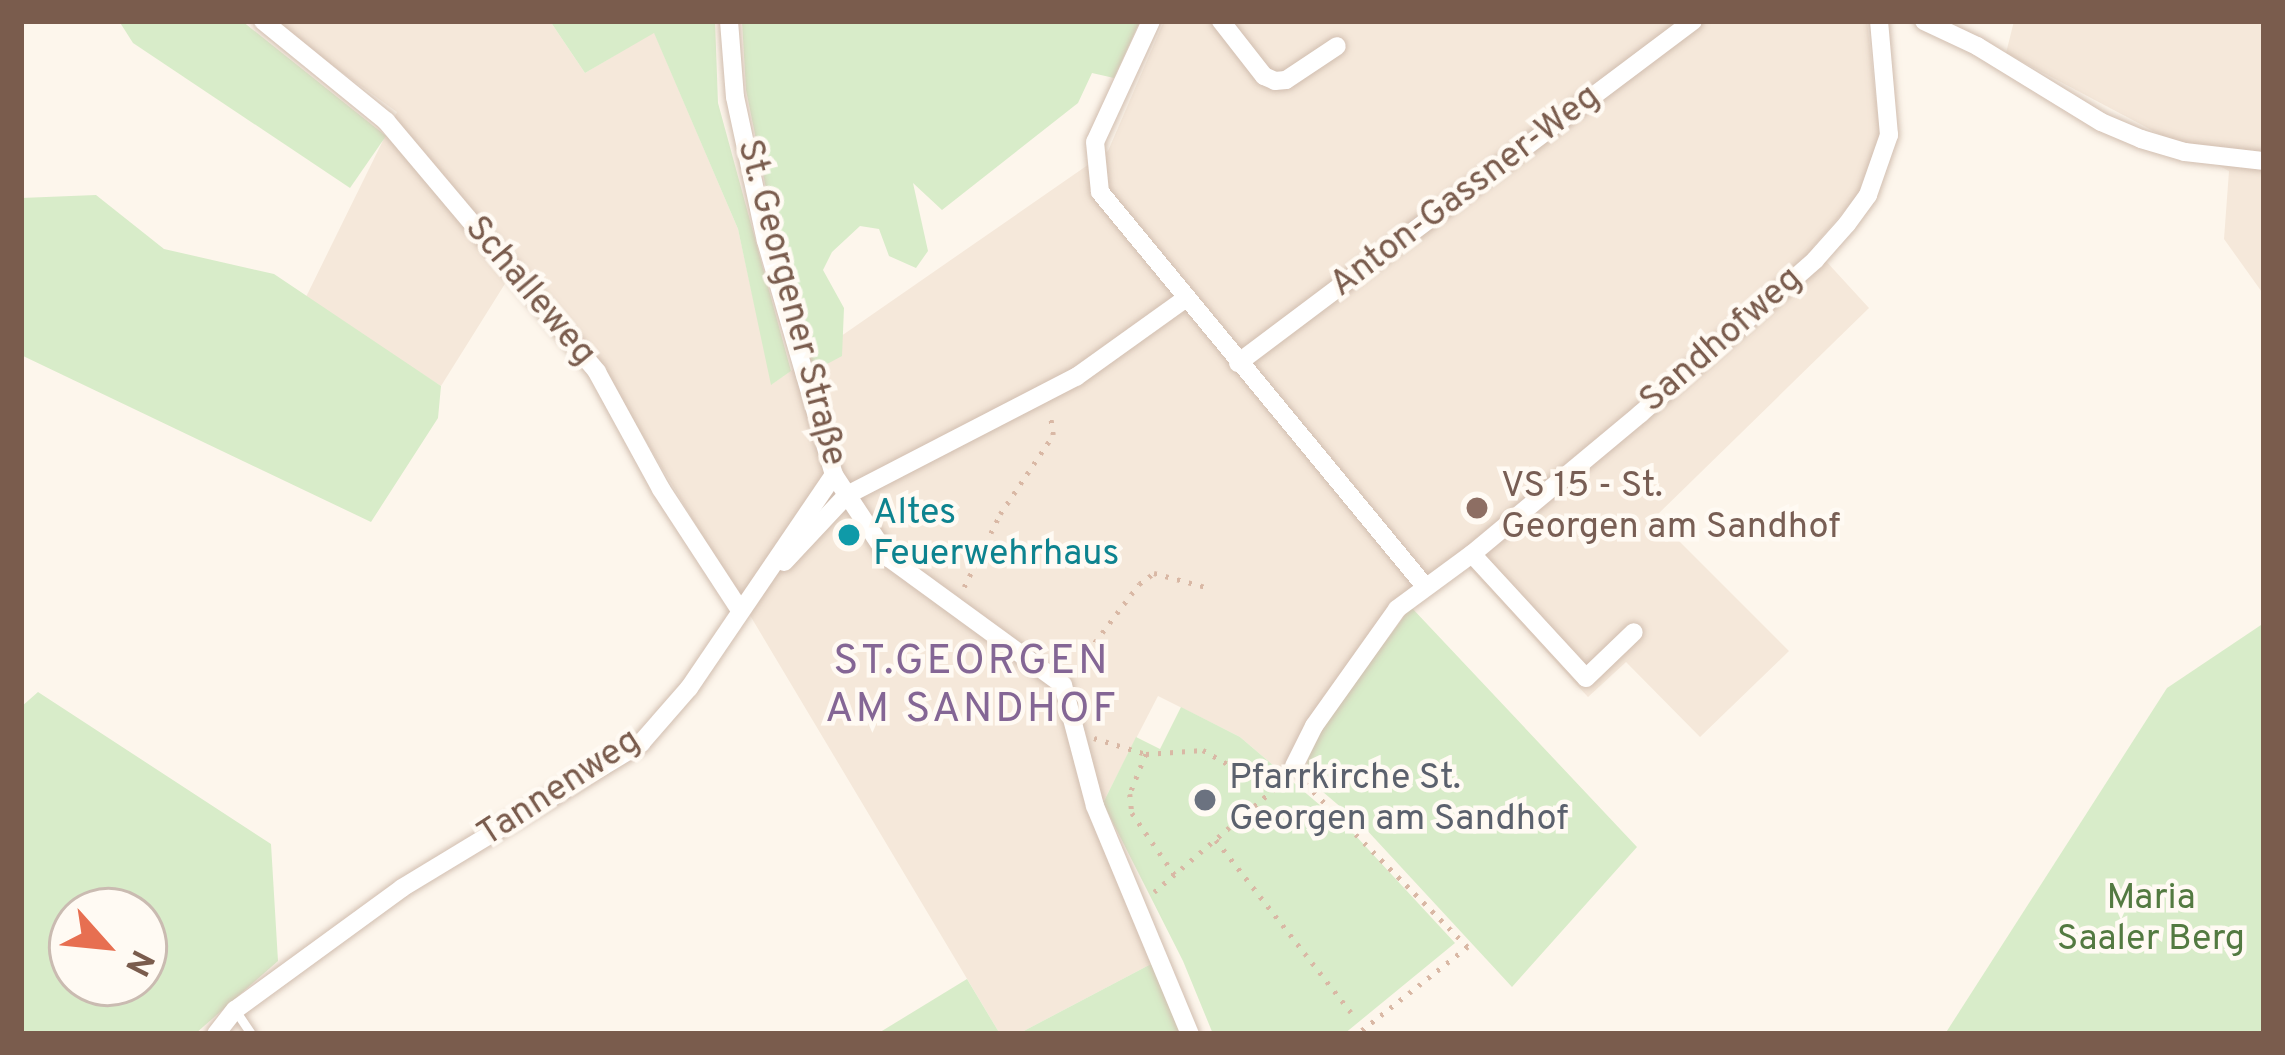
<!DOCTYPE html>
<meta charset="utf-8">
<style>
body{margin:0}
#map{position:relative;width:2285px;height:1055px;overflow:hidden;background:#fdf6ec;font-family:Overpass,sans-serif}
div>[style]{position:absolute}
.residential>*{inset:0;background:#f5e8da}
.green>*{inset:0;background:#d8ecc9}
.path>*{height:4.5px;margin-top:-2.25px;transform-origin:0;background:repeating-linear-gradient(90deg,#d9b8a5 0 3px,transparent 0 12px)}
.roads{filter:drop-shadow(0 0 3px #d1beb0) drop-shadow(0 0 3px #d1beb0)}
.service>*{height:9px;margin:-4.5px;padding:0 4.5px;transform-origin:4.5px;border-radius:4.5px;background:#fff}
.minor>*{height:18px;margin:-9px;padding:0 9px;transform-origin:9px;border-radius:9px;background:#fff}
.dots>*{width:33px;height:33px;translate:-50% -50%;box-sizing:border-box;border:6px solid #fffaf3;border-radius:50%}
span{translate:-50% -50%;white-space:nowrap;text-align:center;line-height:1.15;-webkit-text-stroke:9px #fffaf3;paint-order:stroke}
.street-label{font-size:36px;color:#7a5c4d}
.education-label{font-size:36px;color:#785e54}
.left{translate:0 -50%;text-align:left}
.culture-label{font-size:36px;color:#0d838f}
.worship-label{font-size:36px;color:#5b616d}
.park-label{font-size:36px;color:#537a41}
.quarter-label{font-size:42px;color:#846695;letter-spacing:3px}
.frame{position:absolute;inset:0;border:24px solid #7a5c4d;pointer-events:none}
.north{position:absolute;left:48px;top:887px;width:120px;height:120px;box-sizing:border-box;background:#fffaf3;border:3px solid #cabbb1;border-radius:50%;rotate:117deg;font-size:33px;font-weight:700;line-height:48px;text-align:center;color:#7a5c4d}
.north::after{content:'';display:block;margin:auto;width:42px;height:54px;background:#e76f51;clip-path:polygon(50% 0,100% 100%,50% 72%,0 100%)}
</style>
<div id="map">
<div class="residential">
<i style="clip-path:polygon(271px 21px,550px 21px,585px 73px,654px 32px,738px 229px,772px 384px,1108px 151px,1164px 21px,1867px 21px,1880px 137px,1857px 196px,1813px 247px,1869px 308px,1655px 517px,1789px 651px,1700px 737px,1626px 662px,1588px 697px,1459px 557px,1393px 601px,1280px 771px,1240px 737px,1158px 696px,1093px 822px,1153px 963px,1018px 1034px,1000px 1034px,594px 354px,518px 263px,441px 386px,305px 299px,397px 112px)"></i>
<i style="clip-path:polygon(2014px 21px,2264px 21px,2264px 295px,2224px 239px,2229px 171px,2006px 53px)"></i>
</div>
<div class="green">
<i style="clip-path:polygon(119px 21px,242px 21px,386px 136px,350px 188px,133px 43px)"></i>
<i style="clip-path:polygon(550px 21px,715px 21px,718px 103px,791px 371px,771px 385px,738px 229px,654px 33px,585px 73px)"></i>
<i style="clip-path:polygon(742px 21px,1140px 21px,1114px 78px,1092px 73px,1078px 103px,942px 210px,913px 183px,928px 251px,916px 268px,889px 256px,879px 229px,860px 226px,832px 252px,823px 270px,844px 308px,842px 356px,814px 371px,776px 238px,746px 90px)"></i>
<i style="clip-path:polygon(96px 195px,164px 249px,274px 274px,441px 386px,438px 418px,371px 522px,21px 355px,21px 198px)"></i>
<i style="clip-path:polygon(1411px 607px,1637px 847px,1512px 987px,1364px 827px,1316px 786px,1307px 763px,1315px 737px)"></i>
<i style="clip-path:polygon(2264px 623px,2264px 1034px,1945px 1034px,2167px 688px)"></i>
<i style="clip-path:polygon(evenodd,38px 692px,271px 844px,278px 961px,195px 1034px,21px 1034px,21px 707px,38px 692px,72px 911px,144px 911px,144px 983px,72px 983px,72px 911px)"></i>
<i style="clip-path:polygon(1181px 707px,1240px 737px,1355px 835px,1455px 943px,1344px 1034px,1213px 1034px,1183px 961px,1103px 803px,1136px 737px,1160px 749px)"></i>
<i style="clip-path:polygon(1153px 963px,1180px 1034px,1018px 1034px)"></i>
<i style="clip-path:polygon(967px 979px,1000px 1034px,877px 1034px)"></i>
</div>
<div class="path">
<i style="left:964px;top:587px;width:81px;rotate:-63.7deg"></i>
<i style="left:1000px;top:514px;width:95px;rotate:-56.1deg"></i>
<i style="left:1053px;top:435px;width:22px;rotate:-98deg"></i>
<i style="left:1073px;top:671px;width:109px;rotate:-52.8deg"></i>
<i style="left:1139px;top:584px;width:19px;rotate:-36deg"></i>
<i style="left:1154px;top:573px;width:54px;rotate:15.1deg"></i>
<i style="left:1094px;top:738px;width:54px;rotate:17.1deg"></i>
<i style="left:1146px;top:754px;width:57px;rotate:-4deg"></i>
<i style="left:1203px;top:750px;width:81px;rotate:29.7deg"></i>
<i style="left:1273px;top:790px;width:11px;rotate:-52deg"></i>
<i style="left:1146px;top:754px;width:43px;rotate:111.8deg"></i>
<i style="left:1130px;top:794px;width:19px;rotate:84deg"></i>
<i style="left:1132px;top:813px;width:75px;rotate:55.3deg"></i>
<i style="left:1305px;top:783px;width:231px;rotate:45.2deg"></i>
<i style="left:1468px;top:947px;width:140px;rotate:141.7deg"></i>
<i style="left:1216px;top:840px;width:219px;rotate:51.9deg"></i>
<i style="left:1154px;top:892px;width:157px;rotate:-40.6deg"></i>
</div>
<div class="roads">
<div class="service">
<i style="left:235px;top:1010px;width:29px;rotate:56deg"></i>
</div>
<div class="minor">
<i style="left:263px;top:21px;width:159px;rotate:39.1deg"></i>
<i style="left:386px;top:121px;width:328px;rotate:49.9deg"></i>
<i style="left:597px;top:372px;width:133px;rotate:61.3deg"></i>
<i style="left:661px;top:489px;width:145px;rotate:56.9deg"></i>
<i style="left:729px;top:21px;width:76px;rotate:85.5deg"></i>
<i style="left:735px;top:97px;width:147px;rotate:77.9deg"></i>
<i style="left:766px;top:241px;width:244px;rotate:73.8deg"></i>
<i style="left:834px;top:475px;width:100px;rotate:56.5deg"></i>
<i style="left:889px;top:558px;width:215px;rotate:36.1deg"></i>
<i style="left:1063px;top:685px;width:125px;rotate:75.2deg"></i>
<i style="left:1095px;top:806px;width:247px;rotate:67.4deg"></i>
<i style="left:1151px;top:21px;width:133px;rotate:114.8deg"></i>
<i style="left:1095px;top:142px;width:50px;rotate:84.3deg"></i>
<i style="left:1100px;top:192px;width:509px;rotate:50.5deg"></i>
<i style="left:1221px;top:21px;width:70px;rotate:52deg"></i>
<i style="left:1264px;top:76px;width:12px;rotate:24deg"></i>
<i style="left:1275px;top:81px;width:11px;rotate:-5deg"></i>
<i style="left:1286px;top:80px;width:61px;rotate:-33.7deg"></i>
<i style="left:1924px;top:21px;width:59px;rotate:25.3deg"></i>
<i style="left:1977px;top:46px;width:145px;rotate:31.5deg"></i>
<i style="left:2101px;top:122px;width:43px;rotate:23deg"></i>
<i style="left:2141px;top:139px;width:46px;rotate:16.5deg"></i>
<i style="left:2185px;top:152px;width:80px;rotate:6.5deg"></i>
<i style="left:1238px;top:363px;width:569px;rotate:-36.93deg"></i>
<i style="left:1472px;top:554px;width:168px;rotate:47.4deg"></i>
<i style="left:1586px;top:678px;width:66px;rotate:-43.8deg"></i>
<i style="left:784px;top:562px;width:92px;rotate:-46.8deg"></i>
<i style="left:847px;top:495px;width:258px;rotate:-27.3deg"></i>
<i style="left:1076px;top:377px;width:134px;rotate:-35.6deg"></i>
<i style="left:1294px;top:766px;width:45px;rotate:-63.4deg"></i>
<i style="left:1314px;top:726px;width:143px;rotate:-54.6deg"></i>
<i style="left:1397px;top:609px;width:93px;rotate:-36.3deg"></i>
<i style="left:1472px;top:554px;width:219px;rotate:-39.8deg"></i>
<i style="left:1640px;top:414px;width:233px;rotate:-41.3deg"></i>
<i style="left:1815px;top:260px;width:48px;rotate:-48.4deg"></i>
<i style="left:1847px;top:224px;width:36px;rotate:-54deg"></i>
<i style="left:1868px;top:195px;width:64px;rotate:-70.7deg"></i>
<i style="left:1889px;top:135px;width:114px;rotate:-95deg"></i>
<i style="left:216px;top:1034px;width:31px;rotate:-52deg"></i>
<i style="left:235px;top:1010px;width:207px;rotate:-36.1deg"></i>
<i style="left:402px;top:888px;width:280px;rotate:-31.2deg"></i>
<i style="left:641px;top:743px;width:73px;rotate:-48.9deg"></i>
<i style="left:689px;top:688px;width:258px;rotate:-55.8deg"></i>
</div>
</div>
<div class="dots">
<i style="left:1477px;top:508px;background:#8d6e63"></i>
<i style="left:849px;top:535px;background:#0f9aa8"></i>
<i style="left:1205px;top:800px;background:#6b7280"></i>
</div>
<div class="street-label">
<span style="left:1466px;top:192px;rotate:-37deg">Anton-Gassner-Weg</span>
<span style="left:529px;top:292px;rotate:50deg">Schalleweg</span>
<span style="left:790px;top:303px;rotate:75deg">St. Georgener Straße</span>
<span style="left:1722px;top:341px;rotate:-41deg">Sandhofweg</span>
<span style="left:560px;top:789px;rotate:-33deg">Tannenweg</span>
</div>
<div class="education-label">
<span class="left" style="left:1501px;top:508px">VS 15 - St.<br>Georgen am Sandhof</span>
</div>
<div class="culture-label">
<span class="left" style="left:873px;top:535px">Altes<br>Feuerwehrhaus</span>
</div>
<div class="worship-label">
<span class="left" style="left:1229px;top:800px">Pfarrkirche St.<br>Georgen am Sandhof</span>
</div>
<div class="park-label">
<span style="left:2151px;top:920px">Maria<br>Saaler Berg</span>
</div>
<div class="quarter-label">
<span style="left:972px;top:687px">ST.GEORGEN<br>AM SANDHOF</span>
</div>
<div class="frame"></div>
<div class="north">N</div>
</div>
